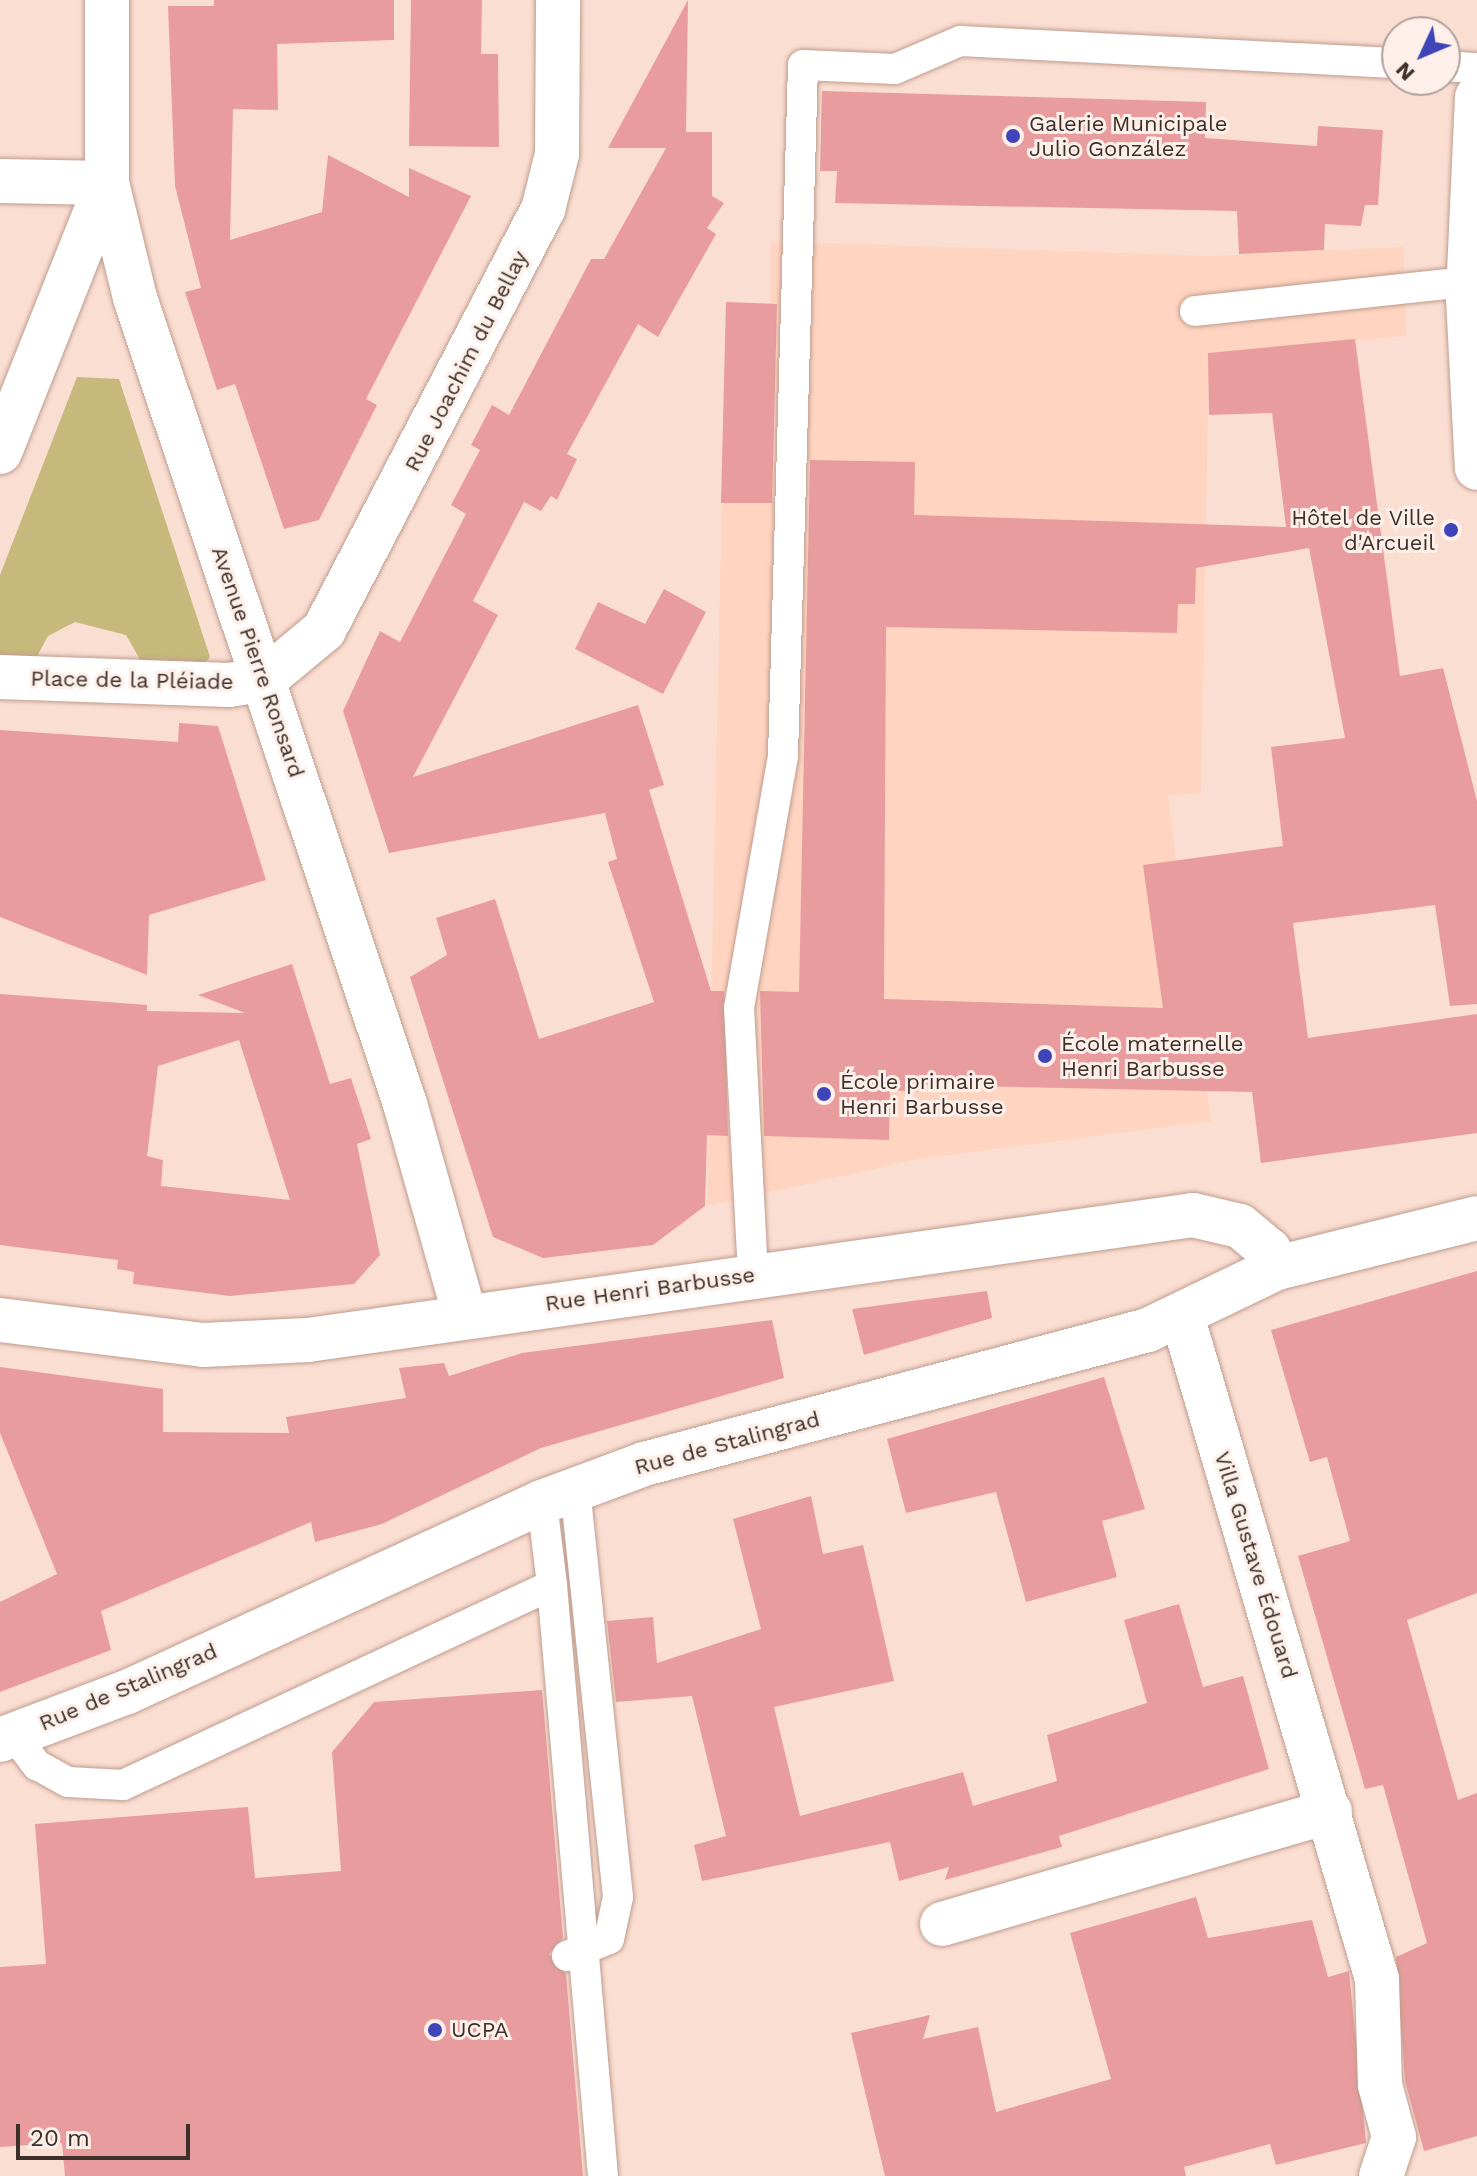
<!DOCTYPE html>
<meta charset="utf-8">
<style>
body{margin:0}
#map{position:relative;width:1477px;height:2176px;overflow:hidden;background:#fbded2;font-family:"Work Sans",sans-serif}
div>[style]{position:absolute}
.built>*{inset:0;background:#ffd4c1}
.green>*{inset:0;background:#c7b87c}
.building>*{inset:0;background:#e89c9d}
.roads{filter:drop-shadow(0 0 2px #bf9d8f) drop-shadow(0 0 2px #bf9d8f)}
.service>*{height:30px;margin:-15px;padding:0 15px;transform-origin:15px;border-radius:15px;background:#fff}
.minor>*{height:44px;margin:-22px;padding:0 22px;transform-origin:22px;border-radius:22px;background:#fff}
.tertiary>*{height:44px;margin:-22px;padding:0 22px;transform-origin:22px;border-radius:22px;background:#fff}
.secondary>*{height:44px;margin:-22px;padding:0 22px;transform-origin:22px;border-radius:22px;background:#fff}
.dots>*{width:22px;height:22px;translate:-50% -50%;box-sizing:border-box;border:4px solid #fdefe9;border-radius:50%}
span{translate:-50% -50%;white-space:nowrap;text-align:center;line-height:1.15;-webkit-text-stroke:6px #fdefe9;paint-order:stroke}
.poi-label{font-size:22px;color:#3d302a}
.left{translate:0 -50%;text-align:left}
.right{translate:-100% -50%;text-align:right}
.street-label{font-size:22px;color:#3d302a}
.north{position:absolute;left:1381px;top:16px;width:80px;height:80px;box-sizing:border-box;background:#fdefe9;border:2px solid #b0a39d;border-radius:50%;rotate:226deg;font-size:22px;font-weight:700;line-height:32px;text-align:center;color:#3d302a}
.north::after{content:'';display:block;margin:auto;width:28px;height:36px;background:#3f44b8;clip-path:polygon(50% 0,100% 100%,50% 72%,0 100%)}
.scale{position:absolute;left:16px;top:2124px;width:174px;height:36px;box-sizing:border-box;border:4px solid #3d302a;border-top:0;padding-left:10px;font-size:24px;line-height:28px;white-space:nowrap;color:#3d302a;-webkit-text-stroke:6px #fdefe9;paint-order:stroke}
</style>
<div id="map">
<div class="built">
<i style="clip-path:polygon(771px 241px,1212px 256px,1403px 247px,1406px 336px,1209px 353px,1201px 793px,1168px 796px,1211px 1121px,919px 1159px,707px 1206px,726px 302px,770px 303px)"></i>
</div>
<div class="green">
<i style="clip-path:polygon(77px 377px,119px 379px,210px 657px,204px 664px,142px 663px,126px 635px,75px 622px,48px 636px,35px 660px,0 657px,0 575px)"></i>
</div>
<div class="building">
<i style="clip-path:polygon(214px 0,394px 0,394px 40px,277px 44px,278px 110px,233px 109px,230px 240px,322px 212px,328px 155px,409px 197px,409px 168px,471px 196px,366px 399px,377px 405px,319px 520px,284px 529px,235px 384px,217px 390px,185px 292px,201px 288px,175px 186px,168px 6px,214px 6px)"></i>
<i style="clip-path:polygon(411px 0,482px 0,481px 54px,498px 54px,499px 147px,409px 146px)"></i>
<i style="clip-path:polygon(688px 0,686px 132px,712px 132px,712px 196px,724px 203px,707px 228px,716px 234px,658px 337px,638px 324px,567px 454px,577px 459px,557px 500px,551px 496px,541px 511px,524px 502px,473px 601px,498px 615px,413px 777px,638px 705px,664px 785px,649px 790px,711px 991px,724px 991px,728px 1136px,707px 1135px,705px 1206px,653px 1245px,543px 1258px,493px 1237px,410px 977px,447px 955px,436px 918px,495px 899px,539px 1039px,654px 1002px,608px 862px,617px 859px,605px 813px,389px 853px,343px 711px,380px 631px,400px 642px,466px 514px,451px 505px,480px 450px,471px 445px,492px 405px,509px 415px,591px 259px,604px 259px,666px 148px,608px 148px)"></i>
<i style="clip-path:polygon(822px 91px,1206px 102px,1205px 138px,1317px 146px,1318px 126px,1383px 130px,1378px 205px,1365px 205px,1361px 226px,1325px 224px,1324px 250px,1239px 254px,1237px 211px,835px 203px,837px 171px,820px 171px)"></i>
<i style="clip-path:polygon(726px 302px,777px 304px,772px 503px,721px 503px)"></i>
<i style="clip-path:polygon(evenodd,1355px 339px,1400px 676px,1443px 668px,1477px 801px,1477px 1004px,1450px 1006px,1435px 905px,1293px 923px,1308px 1038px,1477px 1014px,1477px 1133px,1261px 1163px,1252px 1092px,920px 1085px,919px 1092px,890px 1090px,889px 1140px,764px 1136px,760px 991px,799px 992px,810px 460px,915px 462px,914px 515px,1286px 527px,1272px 413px,1209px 415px,1208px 353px,1355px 339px,1309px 548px,1345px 738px,1271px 747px,1283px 846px,1143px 865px,1163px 1008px,884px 999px,886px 627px,1177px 633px,1178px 604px,1195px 604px,1196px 568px,1309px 548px)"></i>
<i style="clip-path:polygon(664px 589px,706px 612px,663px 694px,575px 649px,598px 602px,645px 624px)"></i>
<i style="clip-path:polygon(179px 723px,218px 726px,266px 880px,149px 915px,147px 975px,0 917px,0 730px,178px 742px)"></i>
<i style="clip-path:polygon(evenodd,292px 964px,330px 1084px,351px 1078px,371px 1139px,357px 1144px,380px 1255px,354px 1284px,230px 1296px,133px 1284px,134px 1272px,117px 1269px,118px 1260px,0 1245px,0 994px,147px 1005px,147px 1011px,245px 1013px,198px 995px,292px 964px,239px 1040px,290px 1200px,161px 1186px,163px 1160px,147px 1156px,158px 1066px,239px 1040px)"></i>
<i style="clip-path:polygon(1477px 1271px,1477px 1593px,1407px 1620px,1458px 1800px,1477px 1793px,1477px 2136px,1424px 2151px,1405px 2081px,1396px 1957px,1427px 1943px,1383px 1785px,1365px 1789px,1298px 1556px,1350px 1541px,1327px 1457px,1310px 1462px,1271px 1330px)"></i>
<i style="clip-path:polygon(987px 1291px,992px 1318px,864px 1355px,852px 1309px)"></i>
<i style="clip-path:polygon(772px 1320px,784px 1378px,541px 1448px,382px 1524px,315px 1542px,311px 1522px,101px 1611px,111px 1650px,0 1692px,0 1602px,57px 1574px,0 1433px,0 1367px,163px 1389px,163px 1432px,289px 1433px,286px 1417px,406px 1398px,399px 1368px,444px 1363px,449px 1376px,522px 1353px)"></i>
<i style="clip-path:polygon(1104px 1377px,1145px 1509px,1102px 1521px,1117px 1577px,1026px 1602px,996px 1492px,906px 1513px,887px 1439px)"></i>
<i style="clip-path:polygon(811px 1496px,823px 1554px,863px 1545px,894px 1681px,774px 1707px,800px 1816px,963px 1772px,973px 1806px,1057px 1781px,1047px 1735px,1147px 1703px,1124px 1620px,1179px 1604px,1203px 1687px,1243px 1676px,1269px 1769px,1059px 1836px,1062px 1847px,945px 1880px,949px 1867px,899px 1881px,890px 1842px,702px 1881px,694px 1845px,726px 1836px,692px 1696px,616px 1702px,607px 1621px,653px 1617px,657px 1663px,761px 1629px,733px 1519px)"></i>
<i style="clip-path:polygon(542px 1690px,563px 1938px,549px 1954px,566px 1974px,583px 2176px,65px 2176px,62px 2143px,0 2147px,0 1967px,46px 1964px,35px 1824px,248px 1807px,255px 1878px,341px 1871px,332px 1752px,374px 1702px)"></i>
<i style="clip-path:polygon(1196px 1897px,1208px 1938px,1312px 1920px,1328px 1977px,1349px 1971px,1366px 2143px,1276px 2165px,1270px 2144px,1184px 2167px,1186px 2176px,885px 2176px,851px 2033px,930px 2015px,923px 2039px,978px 2027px,996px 2112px,1111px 2079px,1070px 1933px)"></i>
</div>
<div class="roads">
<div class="service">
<i style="left:1445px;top:66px;width:32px;rotate:4deg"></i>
<i style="left:1195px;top:311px;width:275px;rotate:-6.1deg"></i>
<i style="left:753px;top:1274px;width:266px;rotate:-93deg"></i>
<i style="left:739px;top:1008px;width:256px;rotate:-80.1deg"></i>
<i style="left:783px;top:756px;width:691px;rotate:-88.34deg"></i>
<i style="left:803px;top:65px;width:92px;rotate:2.5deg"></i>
<i style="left:895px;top:69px;width:71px;rotate:-23.3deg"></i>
<i style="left:960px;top:41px;width:438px;rotate:2.9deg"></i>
<i style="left:552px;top:1585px;width:593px;rotate:85.07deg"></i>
<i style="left:14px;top:1735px;width:38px;rotate:53deg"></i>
<i style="left:37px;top:1765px;width:35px;rotate:29deg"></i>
<i style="left:68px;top:1782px;width:55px;rotate:3.1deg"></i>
<i style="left:123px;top:1785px;width:473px;rotate:-25deg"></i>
<i style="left:552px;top:1585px;width:84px;rotate:-96.9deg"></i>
<i style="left:567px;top:1956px;width:45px;rotate:-22deg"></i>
<i style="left:609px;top:1939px;width:43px;rotate:-77.9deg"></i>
<i style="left:618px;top:1897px;width:409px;rotate:-96deg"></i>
</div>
<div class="minor">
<i style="left:107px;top:0;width:183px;rotate:90deg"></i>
<i style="left:107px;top:183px;width:118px;rotate:76.3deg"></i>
<i style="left:135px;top:298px;width:850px;rotate:71.48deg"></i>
<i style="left:405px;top:1104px;width:220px;rotate:74.2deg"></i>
<i style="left:0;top:181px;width:107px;rotate:1.1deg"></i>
<i style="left:0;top:452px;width:289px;rotate:-68.3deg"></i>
<i style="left:0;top:677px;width:229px;rotate:2deg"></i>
<i style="left:229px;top:685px;width:36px;rotate:-9deg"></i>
<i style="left:265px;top:679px;width:77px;rotate:-39.7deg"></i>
<i style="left:324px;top:630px;width:474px;rotate:-62.5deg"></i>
<i style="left:543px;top:210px;width:58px;rotate:-76deg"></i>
<i style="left:557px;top:154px;width:154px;rotate:-89.6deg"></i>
<i style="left:1183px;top:1319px;width:688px;rotate:73.62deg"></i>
<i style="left:1377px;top:1979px;width:106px;rotate:88.4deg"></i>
<i style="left:1380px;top:2085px;width:54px;rotate:74.9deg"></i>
<i style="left:1394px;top:2137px;width:41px;rotate:108.4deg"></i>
<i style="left:0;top:1740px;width:136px;rotate:-20.7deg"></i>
<i style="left:127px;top:1692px;width:456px;rotate:-24.6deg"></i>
<i style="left:542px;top:1502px;width:109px;rotate:-20.4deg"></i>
<i style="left:644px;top:1464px;width:522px;rotate:-14.89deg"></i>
<i style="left:1148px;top:1330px;width:143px;rotate:-25.7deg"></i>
<i style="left:942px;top:1924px;width:404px;rotate:-16.2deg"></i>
</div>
<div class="tertiary">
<i style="left:0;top:1320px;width:205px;rotate:7deg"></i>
<i style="left:203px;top:1345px;width:105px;rotate:-2.7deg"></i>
<i style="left:308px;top:1340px;width:894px;rotate:-8.04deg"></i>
<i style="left:1193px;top:1215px;width:48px;rotate:13.2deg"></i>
<i style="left:1240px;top:1226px;width:38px;rotate:40deg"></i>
<i style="left:1269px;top:1250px;width:20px;rotate:66deg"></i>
<i style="left:1277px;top:1268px;width:206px;rotate:-14deg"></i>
</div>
<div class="secondary">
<i style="left:1477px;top:97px;width:201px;rotate:92.6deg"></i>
<i style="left:1468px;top:298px;width:170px;rotate:87deg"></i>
</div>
</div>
<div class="dots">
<i style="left:1013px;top:136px;background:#3f44b8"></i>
<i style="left:1451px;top:530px;background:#3f44b8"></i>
<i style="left:1045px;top:1056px;background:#3f44b8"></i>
<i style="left:824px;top:1094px;background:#3f44b8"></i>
<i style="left:435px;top:2030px;background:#3f44b8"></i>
</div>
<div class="poi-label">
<span class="left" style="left:1029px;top:136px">Galerie Municipale<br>Julio González</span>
<span class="right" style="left:1435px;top:530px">Hôtel de Ville<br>d'Arcueil</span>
<span class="left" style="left:1061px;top:1056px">École maternelle<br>Henri Barbusse</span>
<span class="left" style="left:840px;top:1094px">École primaire<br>Henri Barbusse</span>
<span class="left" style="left:451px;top:2030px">UCPA</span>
</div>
<div class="street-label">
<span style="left:466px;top:361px;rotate:-63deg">Rue Joachim du Bellay</span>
<span style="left:258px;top:662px;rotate:71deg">Avenue Pierre Ronsard</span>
<span style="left:132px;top:680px;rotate:1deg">Place de la Pléiade</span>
<span style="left:650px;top:1289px;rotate:-8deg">Rue Henri Barbusse</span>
<span style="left:727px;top:1443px;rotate:-15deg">Rue de Stalingrad</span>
<span style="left:1256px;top:1565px;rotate:73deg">Villa Gustave Édouard</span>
<span style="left:128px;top:1687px;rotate:-23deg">Rue de Stalingrad</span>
</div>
<div class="north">N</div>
<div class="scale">20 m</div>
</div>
